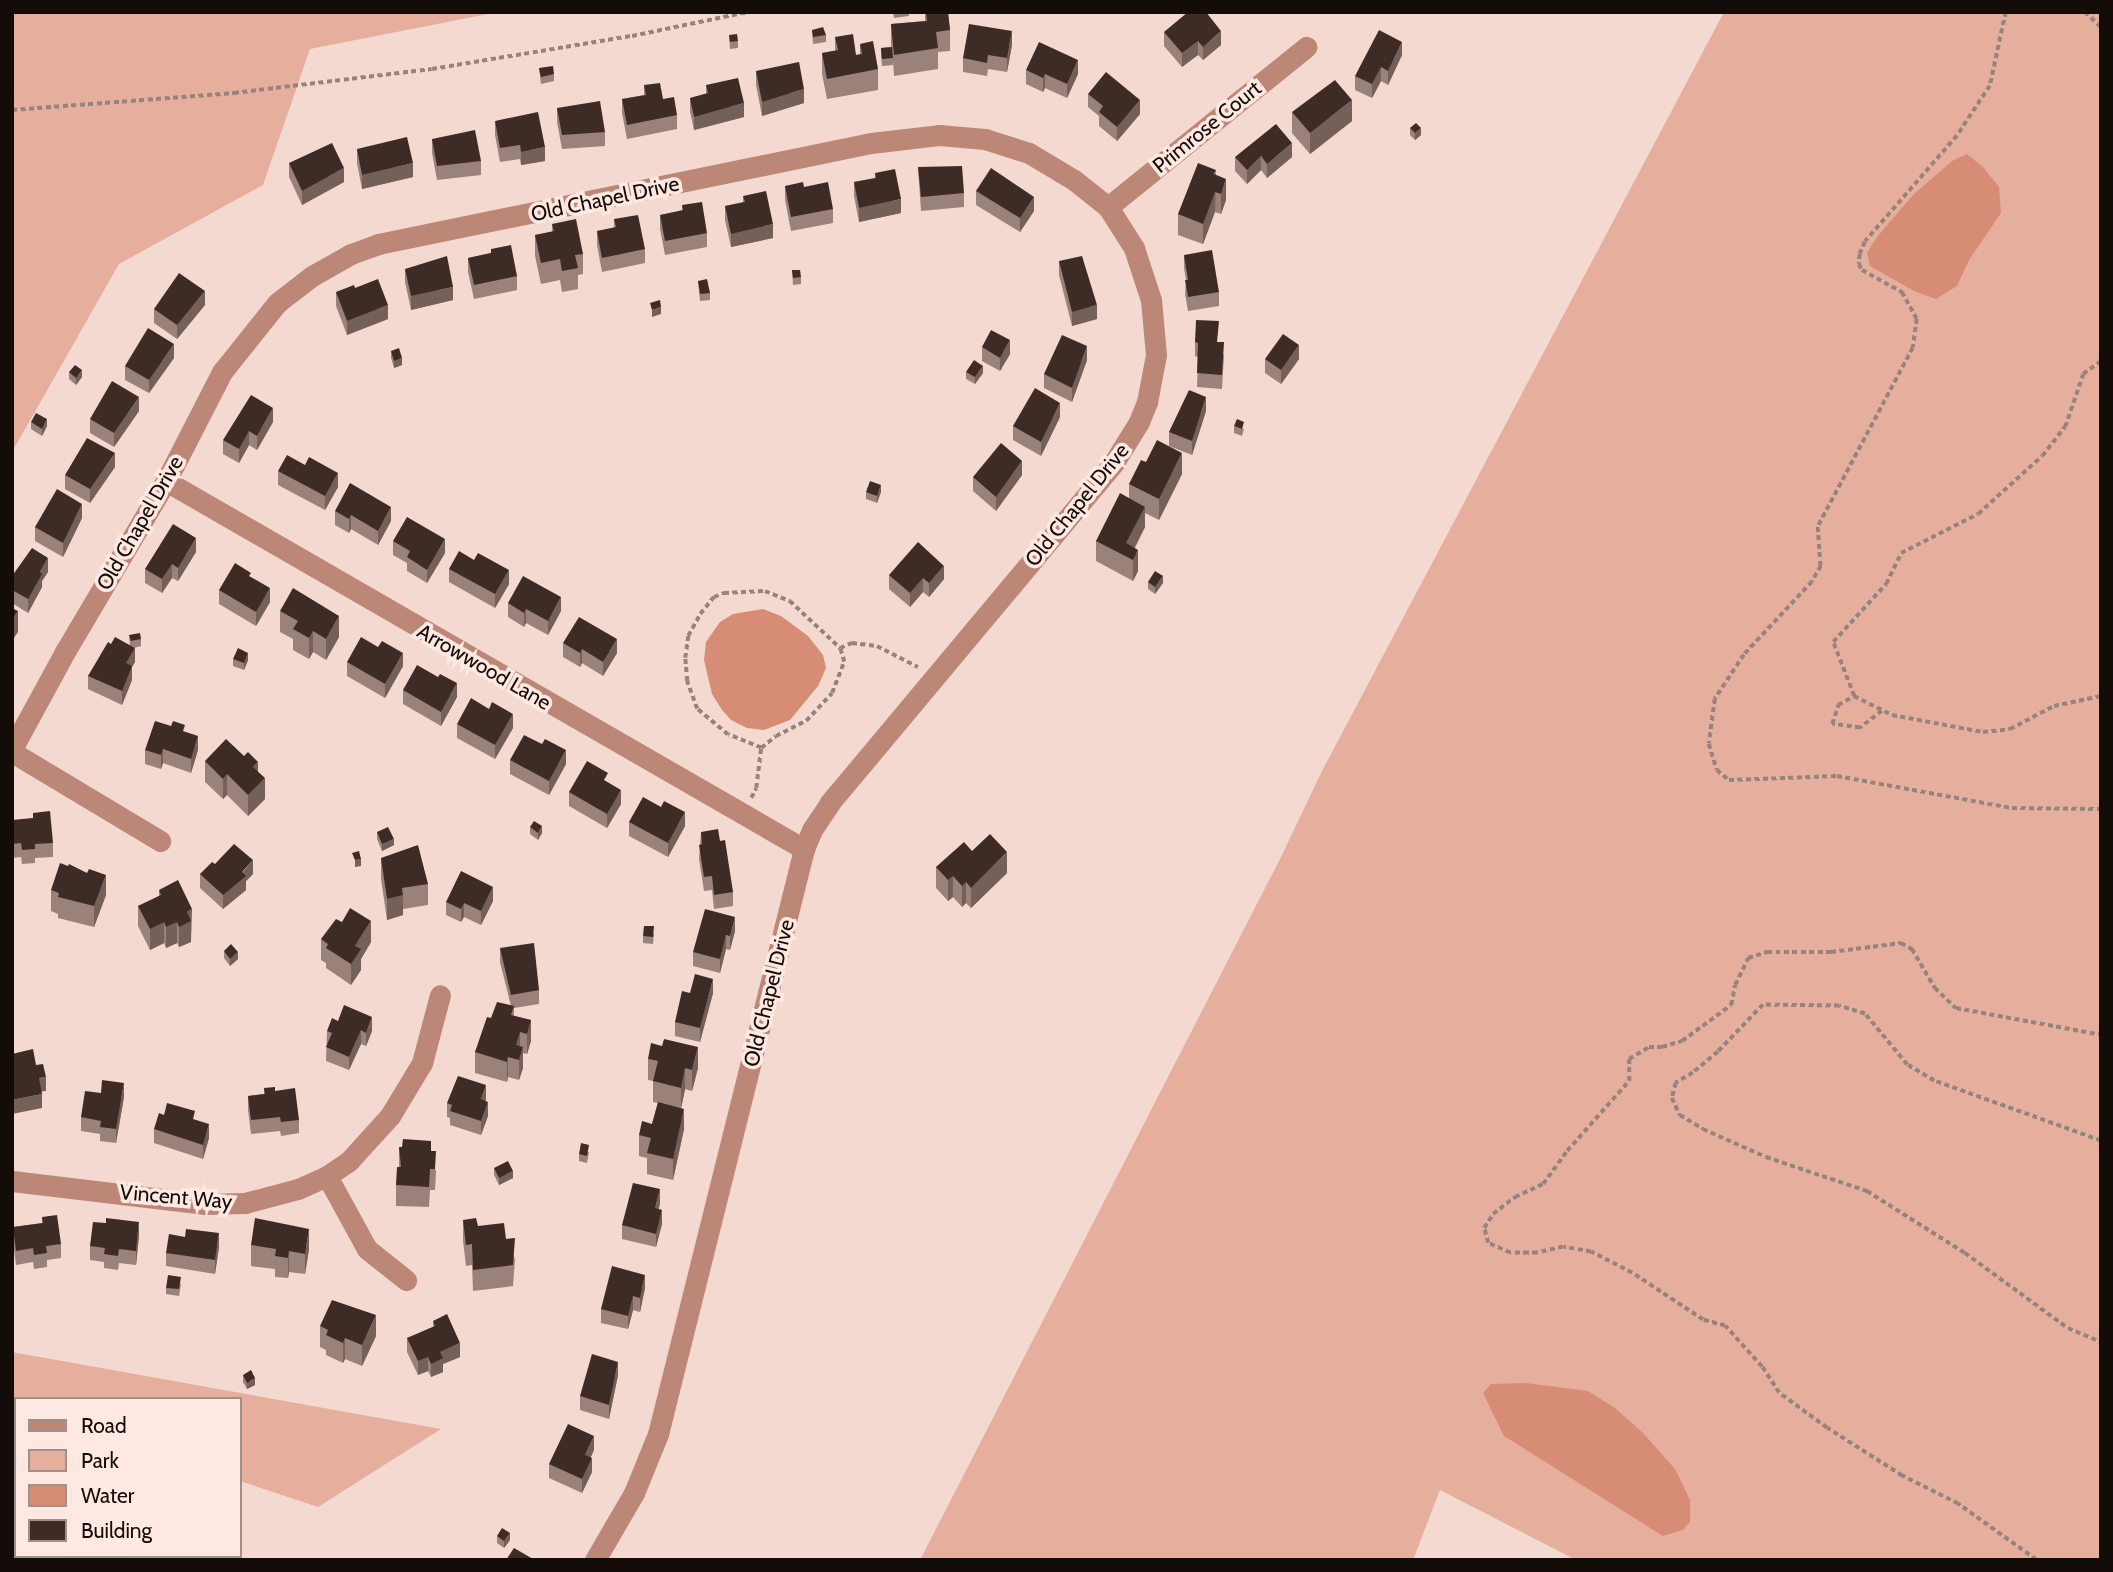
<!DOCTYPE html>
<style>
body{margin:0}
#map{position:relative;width:2113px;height:1572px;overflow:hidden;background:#f4d9d1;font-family:Cabin,sans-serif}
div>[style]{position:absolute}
.green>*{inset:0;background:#e6ae9d}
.water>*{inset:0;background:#d78c75}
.path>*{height:3.5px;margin-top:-1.75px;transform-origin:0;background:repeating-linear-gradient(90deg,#96837d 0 5px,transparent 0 8.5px)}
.minor>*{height:21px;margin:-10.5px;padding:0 10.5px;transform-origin:10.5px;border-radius:10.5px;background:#bd8777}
.wall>*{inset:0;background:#9a827b}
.shaded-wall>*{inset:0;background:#755f59}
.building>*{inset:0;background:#3f2b25}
span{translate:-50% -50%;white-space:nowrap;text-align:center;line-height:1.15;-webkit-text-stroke:7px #fee8e1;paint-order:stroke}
.street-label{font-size:21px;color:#140c09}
.frame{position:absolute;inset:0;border:14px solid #140c09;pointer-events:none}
.legend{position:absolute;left:14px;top:1397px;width:228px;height:161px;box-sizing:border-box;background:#fee8e1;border:2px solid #a0908b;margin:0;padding:9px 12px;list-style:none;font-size:21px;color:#140c09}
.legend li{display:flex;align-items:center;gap:14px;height:35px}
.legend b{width:35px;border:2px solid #a0908b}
</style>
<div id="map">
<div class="green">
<i style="clip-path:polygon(12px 12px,498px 12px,310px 49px,263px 185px,119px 264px,12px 452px)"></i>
<i style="clip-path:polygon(1724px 12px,2101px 12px,2101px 1560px,1576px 1560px,1440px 1490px,1413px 1560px,920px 1560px,1281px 857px,1322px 771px)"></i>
<i style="clip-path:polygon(12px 1352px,441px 1429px,318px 1507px,240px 1481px,240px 1399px,16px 1399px,16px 1462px,12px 1461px)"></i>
</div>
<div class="water">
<i style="clip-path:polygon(1967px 154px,1983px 167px,1999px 187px,2001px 213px,1969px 260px,1957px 286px,1936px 299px,1914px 291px,1870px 266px,1867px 253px,1877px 237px,1913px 195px,1952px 161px)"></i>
<i style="clip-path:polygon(763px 609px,781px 616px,808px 636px,823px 655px,826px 668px,818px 686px,790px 720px,764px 730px,747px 728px,731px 720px,722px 710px,712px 694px,704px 660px,706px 642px,720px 622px,733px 614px)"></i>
<i style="clip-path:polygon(1526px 1383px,1588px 1391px,1615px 1408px,1643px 1433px,1675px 1469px,1690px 1500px,1690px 1522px,1683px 1530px,1663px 1536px,1504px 1436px,1483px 1393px,1491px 1384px)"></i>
</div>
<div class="path">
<i style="left:2006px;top:12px;width:76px;rotate:102.2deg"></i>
<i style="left:1990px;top:86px;width:60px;rotate:123.4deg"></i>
<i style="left:1957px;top:136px;width:140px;rotate:131deg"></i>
<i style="left:1865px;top:242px;width:13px;rotate:113deg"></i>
<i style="left:1860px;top:254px;width:10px;rotate:96deg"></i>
<i style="left:1859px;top:264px;width:7px;rotate:63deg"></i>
<i style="left:1862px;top:270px;width:46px;rotate:28.8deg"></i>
<i style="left:1902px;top:292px;width:31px;rotate:61deg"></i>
<i style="left:1917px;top:319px;width:29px;rotate:98deg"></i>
<i style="left:1913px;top:348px;width:203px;rotate:118deg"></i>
<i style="left:1818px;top:527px;width:39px;rotate:86deg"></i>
<i style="left:1821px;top:566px;width:18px;rotate:119deg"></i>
<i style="left:1812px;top:582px;width:100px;rotate:133deg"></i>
<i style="left:1744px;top:655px;width:53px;rotate:123.4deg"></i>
<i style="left:1715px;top:699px;width:45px;rotate:97.6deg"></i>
<i style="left:1709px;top:744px;width:27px;rotate:73deg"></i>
<i style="left:1717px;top:770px;width:16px;rotate:40deg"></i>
<i style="left:1729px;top:780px;width:108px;rotate:-2.1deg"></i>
<i style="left:1837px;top:776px;width:178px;rotate:10.4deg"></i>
<i style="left:2012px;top:808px;width:89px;rotate:0.6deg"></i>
<i style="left:2085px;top:12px;width:22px;rotate:43deg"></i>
<i style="left:12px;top:110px;width:223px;rotate:-4.4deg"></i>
<i style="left:234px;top:93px;width:199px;rotate:-6.9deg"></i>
<i style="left:432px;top:69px;width:203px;rotate:-9.4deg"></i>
<i style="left:632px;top:36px;width:118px;rotate:-11.7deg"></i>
<i style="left:1854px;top:696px;width:58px;rotate:-111.3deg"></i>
<i style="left:1833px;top:642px;width:79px;rotate:-47.6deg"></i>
<i style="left:1886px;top:584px;width:34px;rotate:-64deg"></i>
<i style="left:1901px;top:553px;width:86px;rotate:-26.9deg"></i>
<i style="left:1978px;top:514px;width:86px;rotate:-42.2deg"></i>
<i style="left:2042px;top:456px;width:37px;rotate:-52deg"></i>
<i style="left:2065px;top:427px;width:56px;rotate:-71.2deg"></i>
<i style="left:2083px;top:374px;width:22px;rotate:-36deg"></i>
<i style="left:1882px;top:711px;width:28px;rotate:142deg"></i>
<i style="left:1860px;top:728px;width:28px;rotate:-172deg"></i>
<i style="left:1832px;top:724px;width:20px;rotate:-72deg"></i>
<i style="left:1838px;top:705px;width:18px;rotate:-29deg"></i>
<i style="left:1854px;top:696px;width:42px;rotate:26.6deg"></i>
<i style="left:1892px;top:715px;width:93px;rotate:10.6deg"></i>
<i style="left:1983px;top:732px;width:27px;rotate:-6deg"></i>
<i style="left:2010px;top:729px;width:50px;rotate:-27.6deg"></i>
<i style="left:2054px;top:706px;width:48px;rotate:-12deg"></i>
<i style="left:761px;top:748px;width:35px;rotate:-158deg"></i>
<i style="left:728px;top:735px;width:40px;rotate:-140deg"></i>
<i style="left:697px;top:709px;width:30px;rotate:-110deg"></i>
<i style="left:687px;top:681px;width:23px;rotate:-95deg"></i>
<i style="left:685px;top:658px;width:22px;rotate:-82deg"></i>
<i style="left:688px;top:636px;width:25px;rotate:-61deg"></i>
<i style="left:700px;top:614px;width:22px;rotate:-51deg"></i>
<i style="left:714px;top:597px;width:11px;rotate:-22deg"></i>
<i style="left:724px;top:593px;width:41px;rotate:-2.8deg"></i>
<i style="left:765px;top:591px;width:27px;rotate:22deg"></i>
<i style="left:790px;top:601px;width:69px;rotate:43.2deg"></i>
<i style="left:751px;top:798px;width:11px;rotate:-63deg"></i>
<i style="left:756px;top:788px;width:40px;rotate:-82.9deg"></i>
<i style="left:761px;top:748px;width:19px;rotate:-39deg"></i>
<i style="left:776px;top:736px;width:34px;rotate:-27deg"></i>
<i style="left:806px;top:721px;width:38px;rotate:-47deg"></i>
<i style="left:832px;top:693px;width:33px;rotate:-69deg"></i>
<i style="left:844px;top:662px;width:15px;rotate:-106deg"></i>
<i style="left:840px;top:648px;width:13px;rotate:-23deg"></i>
<i style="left:852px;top:643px;width:25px;rotate:7deg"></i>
<i style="left:877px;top:646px;width:46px;rotate:27.1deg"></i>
<i style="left:2101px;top:1141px;width:177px;rotate:-160.2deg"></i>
<i style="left:1934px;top:1081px;width:31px;rotate:-149deg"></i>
<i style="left:1907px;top:1065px;width:66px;rotate:-129.5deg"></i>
<i style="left:1865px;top:1014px;width:27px;rotate:-163deg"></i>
<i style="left:1839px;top:1006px;width:76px;rotate:-179.2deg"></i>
<i style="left:1763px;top:1005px;width:65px;rotate:133.8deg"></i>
<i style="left:1718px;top:1052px;width:33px;rotate:140deg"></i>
<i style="left:1693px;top:1073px;width:20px;rotate:150deg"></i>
<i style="left:1676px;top:1083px;width:16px;rotate:105deg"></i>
<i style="left:1672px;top:1098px;width:19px;rotate:65deg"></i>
<i style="left:1680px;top:1115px;width:27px;rotate:31deg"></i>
<i style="left:1703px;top:1129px;width:69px;rotate:24deg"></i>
<i style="left:1766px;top:1157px;width:107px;rotate:18.6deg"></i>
<i style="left:1867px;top:1191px;width:116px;rotate:32.3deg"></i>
<i style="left:1965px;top:1253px;width:127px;rotate:36.1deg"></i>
<i style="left:2068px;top:1328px;width:36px;rotate:23deg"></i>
<i style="left:2036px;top:1560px;width:96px;rotate:-144.3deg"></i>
<i style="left:1958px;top:1504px;width:63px;rotate:-153.4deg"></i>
<i style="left:1902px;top:1476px;width:89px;rotate:-147.4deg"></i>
<i style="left:1827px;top:1428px;width:59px;rotate:-143.9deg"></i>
<i style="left:1779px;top:1393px;width:31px;rotate:-123deg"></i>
<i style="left:1762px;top:1367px;width:55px;rotate:-132.1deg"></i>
<i style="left:1725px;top:1326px;width:23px;rotate:-165deg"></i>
<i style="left:1703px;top:1320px;width:85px;rotate:-146.5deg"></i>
<i style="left:1632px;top:1273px;width:46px;rotate:-152.9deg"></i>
<i style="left:1591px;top:1252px;width:28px;rotate:-170deg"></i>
<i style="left:1563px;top:1247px;width:27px;rotate:167deg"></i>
<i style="left:1537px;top:1253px;width:27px;rotate:180deg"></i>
<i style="left:1510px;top:1253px;width:24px;rotate:-156deg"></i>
<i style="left:1488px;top:1243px;width:16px;rotate:-105deg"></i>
<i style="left:1484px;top:1228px;width:17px;rotate:-57deg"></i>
<i style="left:1493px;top:1214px;width:28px;rotate:-38deg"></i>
<i style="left:1515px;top:1197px;width:31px;rotate:-25deg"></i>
<i style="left:1543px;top:1184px;width:41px;rotate:-54deg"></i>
<i style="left:1567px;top:1151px;width:94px;rotate:-48.5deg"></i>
<i style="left:1629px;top:1081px;width:22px;rotate:-90deg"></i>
<i style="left:1629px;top:1059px;width:23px;rotate:-31deg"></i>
<i style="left:1649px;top:1047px;width:13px"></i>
<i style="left:1662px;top:1047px;width:21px;rotate:-17deg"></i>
<i style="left:1682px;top:1041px;width:61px;rotate:-36.3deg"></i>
<i style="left:1731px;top:1005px;width:20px;rotate:-79deg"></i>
<i style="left:1735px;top:985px;width:30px;rotate:-64deg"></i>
<i style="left:1748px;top:958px;width:20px;rotate:-18deg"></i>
<i style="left:1767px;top:952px;width:64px"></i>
<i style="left:1831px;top:952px;width:71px;rotate:-7.3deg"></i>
<i style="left:1901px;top:943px;width:13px;rotate:29deg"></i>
<i style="left:1912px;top:949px;width:45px;rotate:59.5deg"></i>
<i style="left:1935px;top:988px;width:29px;rotate:44deg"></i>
<i style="left:1956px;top:1008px;width:147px;rotate:10.5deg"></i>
</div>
<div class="minor">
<i style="left:1108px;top:207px;width:255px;rotate:-38.9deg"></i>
<i style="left:166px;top:481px;width:737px;rotate:29.98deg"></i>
<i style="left:12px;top:749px;width:113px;rotate:-61.4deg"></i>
<i style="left:66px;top:650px;width:196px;rotate:-59.4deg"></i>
<i style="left:166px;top:481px;width:123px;rotate:-62.8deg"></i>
<i style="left:222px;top:372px;width:88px;rotate:-51.4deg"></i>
<i style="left:277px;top:303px;width:44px;rotate:-37.6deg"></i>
<i style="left:312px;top:276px;width:45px;rotate:-29.4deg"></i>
<i style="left:351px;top:254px;width:29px;rotate:-20deg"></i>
<i style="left:378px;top:244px;width:503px;rotate:-11.58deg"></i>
<i style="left:871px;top:143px;width:68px;rotate:-6.7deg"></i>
<i style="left:939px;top:135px;width:46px;rotate:5deg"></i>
<i style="left:985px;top:139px;width:46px;rotate:17.7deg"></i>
<i style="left:1029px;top:153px;width:52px;rotate:31deg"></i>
<i style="left:1074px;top:180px;width:43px;rotate:38.5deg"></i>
<i style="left:1108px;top:207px;width:49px;rotate:57.6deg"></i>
<i style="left:1134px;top:248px;width:55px;rotate:71.9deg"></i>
<i style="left:1151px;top:300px;width:55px;rotate:84.8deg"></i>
<i style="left:1156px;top:355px;width:48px;rotate:100.8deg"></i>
<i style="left:1147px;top:402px;width:22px;rotate:112deg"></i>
<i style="left:1139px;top:422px;width:49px;rotate:121.8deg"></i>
<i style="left:1113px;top:464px;width:442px;rotate:129.9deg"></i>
<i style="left:830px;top:803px;width:32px;rotate:124deg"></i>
<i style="left:812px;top:830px;width:21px;rotate:113deg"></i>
<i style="left:804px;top:849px;width:603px;rotate:104.01deg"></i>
<i style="left:658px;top:1434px;width:64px;rotate:112.1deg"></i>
<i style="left:634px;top:1493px;width:78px;rotate:120.2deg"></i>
<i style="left:12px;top:752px;width:173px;rotate:31deg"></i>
<i style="left:327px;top:1176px;width:83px;rotate:61.3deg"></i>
<i style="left:367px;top:1249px;width:50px;rotate:38.5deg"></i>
<i style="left:12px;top:1181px;width:193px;rotate:6.8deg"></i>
<i style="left:204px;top:1204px;width:41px;rotate:-1.4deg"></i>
<i style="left:245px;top:1203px;width:55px;rotate:-14.8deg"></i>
<i style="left:298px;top:1189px;width:32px;rotate:-24deg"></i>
<i style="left:327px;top:1176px;width:27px;rotate:-34deg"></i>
<i style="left:349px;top:1161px;width:61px;rotate:-47.7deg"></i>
<i style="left:390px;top:1116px;width:62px;rotate:-58.9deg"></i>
<i style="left:422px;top:1063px;width:70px;rotate:-75.2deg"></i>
</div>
<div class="wall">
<i style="clip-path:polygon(893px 12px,909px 12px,909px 16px,894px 18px)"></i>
<i style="clip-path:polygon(925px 12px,948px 12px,950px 30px,950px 51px,938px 52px,938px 69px,894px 76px,893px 60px,893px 65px,882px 66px,881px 55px,881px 48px,891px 47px,891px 24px,925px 21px)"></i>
<i style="clip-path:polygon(812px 30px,826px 35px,826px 42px,813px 44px)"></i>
<i style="clip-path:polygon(1164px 32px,1221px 45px,1203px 60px,1198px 55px,1182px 67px,1164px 46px)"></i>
<i style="clip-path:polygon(729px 35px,738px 41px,738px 48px,730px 49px)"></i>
<i style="clip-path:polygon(835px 37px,856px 55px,860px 54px,860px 44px,878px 69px,878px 90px,827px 99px,822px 74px,822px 53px,835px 51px)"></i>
<i style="clip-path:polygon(1012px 45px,1007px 72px,988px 69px,987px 76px,963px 72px,963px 58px)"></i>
<i style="clip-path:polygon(1402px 55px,1388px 85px,1381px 81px,1372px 98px,1355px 90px,1355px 76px)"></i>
<i style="clip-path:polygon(539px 68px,554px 74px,554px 81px,541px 84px)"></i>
<i style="clip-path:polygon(1026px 70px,1078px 74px,1067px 98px,1045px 88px,1043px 92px,1026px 84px)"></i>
<i style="clip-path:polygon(756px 71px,804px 103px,762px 116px,756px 85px)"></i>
<i style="clip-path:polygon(644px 85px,663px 99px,677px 115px,677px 129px,627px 139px,622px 113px,622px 99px,644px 95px)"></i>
<i style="clip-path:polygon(706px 85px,744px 117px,694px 130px,690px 112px,690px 98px,706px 94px)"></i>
<i style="clip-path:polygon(1088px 94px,1140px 114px,1117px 141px,1099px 126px,1099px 116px,1088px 107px)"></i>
<i style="clip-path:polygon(557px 108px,605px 132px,605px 146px,562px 149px,557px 122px)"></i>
<i style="clip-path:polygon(1292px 112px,1352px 121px,1310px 154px,1292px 133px)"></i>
<i style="clip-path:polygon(495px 121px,545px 161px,521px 165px,520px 159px,500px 162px,495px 135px)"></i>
<i style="clip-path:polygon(1410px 128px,1421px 135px,1415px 140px,1410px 135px)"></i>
<i style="clip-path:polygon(432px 139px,481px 161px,481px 175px,437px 180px,432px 153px)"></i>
<i style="clip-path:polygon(357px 149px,413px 177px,362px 189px,357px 163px)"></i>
<i style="clip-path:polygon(1235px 157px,1292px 157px,1267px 178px,1261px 170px,1247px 184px,1235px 171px)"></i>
<i style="clip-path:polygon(289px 163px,344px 182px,302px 205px,289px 177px)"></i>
<i style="clip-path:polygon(918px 167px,964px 193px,964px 207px,921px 211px)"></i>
<i style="clip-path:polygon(875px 173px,901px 213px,859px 222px,854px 196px,854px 182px,875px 178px)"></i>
<i style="clip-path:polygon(1216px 175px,1226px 200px,1221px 214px,1215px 212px,1203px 244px,1178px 235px,1178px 214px)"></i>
<i style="clip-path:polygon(785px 186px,804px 187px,833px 209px,833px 223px,791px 231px,785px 200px)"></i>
<i style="clip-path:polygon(976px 191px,1034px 211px,1020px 232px,976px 205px)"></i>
<i style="clip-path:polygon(743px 196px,773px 238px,731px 247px,725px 220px,725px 206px,743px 202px)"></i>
<i style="clip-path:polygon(682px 205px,707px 233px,707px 247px,665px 255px,660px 229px,660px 215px,682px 211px)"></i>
<i style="clip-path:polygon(614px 219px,645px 249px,645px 263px,602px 272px,597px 245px,597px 231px,614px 228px)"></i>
<i style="clip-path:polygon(552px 224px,583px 254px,583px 274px,578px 275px,578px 289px,562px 292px,560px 280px,541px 284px,535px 256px,535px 235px,552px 232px)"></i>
<i style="clip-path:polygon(491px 249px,517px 276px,517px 290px,474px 299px,468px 272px,468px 258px,491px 253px)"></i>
<i style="clip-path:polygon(1184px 255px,1219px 292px,1219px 306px,1188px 311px,1185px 294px,1186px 280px,1184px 268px)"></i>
<i style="clip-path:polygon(1059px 261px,1097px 319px,1072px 326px,1059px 275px)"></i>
<i style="clip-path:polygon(405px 269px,453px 300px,411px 310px,405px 282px)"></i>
<i style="clip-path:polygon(792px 270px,801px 277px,801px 284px,793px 285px)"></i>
<i style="clip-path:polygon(698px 281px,710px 293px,710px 300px,700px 301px)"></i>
<i style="clip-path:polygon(355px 288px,388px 319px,347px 335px,336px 306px,336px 292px)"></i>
<i style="clip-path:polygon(205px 305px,177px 339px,154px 323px,154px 309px)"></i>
<i style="clip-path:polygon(1195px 342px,1218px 342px,1224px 356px,1222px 389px,1197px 387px,1198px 357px,1195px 356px)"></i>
<i style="clip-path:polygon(982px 347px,1010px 354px,1000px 371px,982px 361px)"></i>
<i style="clip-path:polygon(391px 351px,402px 365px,394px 368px,391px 358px)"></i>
<i style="clip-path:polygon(174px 358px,149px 393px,125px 380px,125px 366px)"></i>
<i style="clip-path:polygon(1265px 359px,1299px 359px,1281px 384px,1265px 373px)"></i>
<i style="clip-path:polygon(1087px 360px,1072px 402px,1044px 388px,1044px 374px)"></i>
<i style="clip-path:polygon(69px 372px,82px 377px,76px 385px,69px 379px)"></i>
<i style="clip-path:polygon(966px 372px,983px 373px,975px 384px,966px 379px)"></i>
<i style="clip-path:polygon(139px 411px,114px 447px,90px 433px,90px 419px)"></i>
<i style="clip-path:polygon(1206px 411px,1192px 455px,1169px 446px,1169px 432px)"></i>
<i style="clip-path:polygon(1060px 417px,1041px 456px,1013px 440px,1013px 426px)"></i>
<i style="clip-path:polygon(31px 422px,47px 426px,42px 436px,31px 429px)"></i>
<i style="clip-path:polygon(273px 422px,257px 450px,249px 445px,239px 463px,223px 454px,223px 440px)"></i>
<i style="clip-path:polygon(1234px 426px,1244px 429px,1242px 436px,1234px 433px)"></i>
<i style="clip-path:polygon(1146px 462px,1182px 474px,1159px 520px,1145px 513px,1145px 527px,1135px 548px,1138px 571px,1133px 581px,1096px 561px,1096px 541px,1129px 498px,1129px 484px)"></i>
<i style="clip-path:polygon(115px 467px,90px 503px,65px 489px,65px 475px)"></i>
<i style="clip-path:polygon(278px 471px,338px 487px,325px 510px,278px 485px)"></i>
<i style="clip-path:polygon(1022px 475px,996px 511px,973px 491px,973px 477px)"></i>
<i style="clip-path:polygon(866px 492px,881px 492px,877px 503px,866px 499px)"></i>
<i style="clip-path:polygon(335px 511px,391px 521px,378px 545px,351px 529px,349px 533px,335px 525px)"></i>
<i style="clip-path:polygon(82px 518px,63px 557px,35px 541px,35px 527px)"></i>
<i style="clip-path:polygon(393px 541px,445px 553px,427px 583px,407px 571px,407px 563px,393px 555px)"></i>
<i style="clip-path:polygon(196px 552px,178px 581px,172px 578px,162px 593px,145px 583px,145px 569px)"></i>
<i style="clip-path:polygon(474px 560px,509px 584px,495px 608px,449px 582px,449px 569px)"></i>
<i style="clip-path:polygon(48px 572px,42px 581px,42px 587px,28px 613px,12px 603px,12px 576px)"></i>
<i style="clip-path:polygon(889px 575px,944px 579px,929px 597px,923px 592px,910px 607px,889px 589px)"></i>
<i style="clip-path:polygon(251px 577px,270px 602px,256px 626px,219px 604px,219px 590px)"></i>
<i style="clip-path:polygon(1148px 582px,1163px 583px,1155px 594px,1148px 589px)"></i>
<i style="clip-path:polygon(508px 603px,561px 611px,548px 635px,526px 623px,524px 627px,508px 617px)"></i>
<i style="clip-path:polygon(280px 611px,339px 637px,326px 660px,313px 652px,309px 659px,293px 650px,293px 639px,280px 632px)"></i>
<i style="clip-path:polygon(129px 635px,141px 639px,141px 646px,134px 648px,135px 662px,132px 667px,132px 680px,122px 705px,88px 689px,88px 676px,111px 644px,130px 646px)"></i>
<i style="clip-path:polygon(563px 643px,617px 653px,603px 676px,582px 663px,580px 667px,563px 657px)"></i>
<i style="clip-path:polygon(233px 659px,248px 660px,244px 670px,233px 666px)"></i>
<i style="clip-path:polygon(347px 662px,403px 666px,385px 698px,347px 676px)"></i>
<i style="clip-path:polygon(403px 690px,457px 697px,441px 726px,403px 704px)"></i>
<i style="clip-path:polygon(457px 724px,513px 728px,495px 759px,457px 738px)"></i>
<i style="clip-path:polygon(185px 732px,198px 750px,191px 773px,163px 763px,161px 769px,145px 764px,145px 750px)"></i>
<i style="clip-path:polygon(510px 760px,566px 764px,549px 795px,510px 774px)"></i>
<i style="clip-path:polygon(205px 761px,258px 771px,265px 799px,248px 816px,227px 795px,223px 799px,205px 782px)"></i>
<i style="clip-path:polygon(608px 782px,621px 804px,607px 828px,569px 806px,569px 792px)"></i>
<i style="clip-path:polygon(12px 820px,53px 843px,53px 857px,35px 858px,35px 863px,22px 864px,21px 857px,12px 858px)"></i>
<i style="clip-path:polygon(629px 822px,685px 826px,668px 857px,629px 836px)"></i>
<i style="clip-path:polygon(530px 827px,542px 833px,538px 840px,530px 834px)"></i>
<i style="clip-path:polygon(377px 832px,394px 845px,382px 851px,377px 839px)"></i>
<i style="clip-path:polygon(701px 832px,720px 841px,733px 892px,733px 906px,714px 909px,712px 890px,704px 891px,699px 859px)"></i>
<i style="clip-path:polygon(972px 851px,1007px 873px,971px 908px,966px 903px,962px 907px,953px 897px,948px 901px,936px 888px,936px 867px)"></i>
<i style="clip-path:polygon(381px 858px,428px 884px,428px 905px,403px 909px,403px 915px,387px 920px,381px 879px)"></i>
<i style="clip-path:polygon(215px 864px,253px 874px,246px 881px,246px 890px,223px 909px,200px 888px,200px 874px)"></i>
<i style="clip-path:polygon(87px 873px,106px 895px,94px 927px,58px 918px,58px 914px,51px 911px,51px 890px)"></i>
<i style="clip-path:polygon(159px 890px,192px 930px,191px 930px,191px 942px,179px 947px,177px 943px,166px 948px,164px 943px,150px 950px,138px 926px,138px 906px,159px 896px)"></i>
<i style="clip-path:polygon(493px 901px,481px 925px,464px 917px,461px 922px,446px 915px,446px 902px)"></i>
<i style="clip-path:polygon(735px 931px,730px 950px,726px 949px,720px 973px,693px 966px,693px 952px)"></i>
<i style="clip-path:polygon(654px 933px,653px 944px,643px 943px,643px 936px)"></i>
<i style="clip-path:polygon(321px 939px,371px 942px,361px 959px,361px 970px,351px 985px,326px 968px,326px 963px,321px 960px)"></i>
<i style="clip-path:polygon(500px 948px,539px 990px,539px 1004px,514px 1008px,514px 1016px,531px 1020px,531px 1041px,527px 1054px,523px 1053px,523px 1068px,519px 1080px,508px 1077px,507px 1082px,475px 1073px,475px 1052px,491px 1018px,511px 1006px,500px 962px)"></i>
<i style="clip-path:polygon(224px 951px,238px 959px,230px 966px,224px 958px)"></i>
<i style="clip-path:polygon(713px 993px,700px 1042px,675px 1036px,675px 1022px)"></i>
<i style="clip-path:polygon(338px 1021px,372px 1031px,366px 1046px,361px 1044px,349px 1070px,326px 1061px,327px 1031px)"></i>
<i style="clip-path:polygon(648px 1059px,698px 1068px,692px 1091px,685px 1089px,681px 1108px,684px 1129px,673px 1180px,647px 1174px,647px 1158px,639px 1156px,639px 1135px,652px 1124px,658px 1103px,653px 1102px,653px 1081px,648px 1080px)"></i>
<i style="clip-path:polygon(264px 1088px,275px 1091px,299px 1120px,299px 1133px,281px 1136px,280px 1131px,251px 1134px,248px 1110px,248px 1096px,264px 1094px)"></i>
<i style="clip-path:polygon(101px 1093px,124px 1097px,116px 1143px,100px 1141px,100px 1134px,81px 1131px,81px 1117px)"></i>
<i style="clip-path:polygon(486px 1099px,485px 1101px,488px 1116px,481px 1135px,450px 1125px,450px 1118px,447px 1117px,447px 1103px)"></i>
<i style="clip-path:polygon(164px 1115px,195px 1120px,209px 1138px,203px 1159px,154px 1143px,154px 1129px)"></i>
<i style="clip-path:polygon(399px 1147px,431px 1151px,436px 1172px,435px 1190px,430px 1190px,429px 1207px,396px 1206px,396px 1185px,399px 1167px)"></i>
<i style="clip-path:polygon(589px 1152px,587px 1163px,579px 1161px,579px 1154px)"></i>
<i style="clip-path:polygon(494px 1168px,513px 1178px,499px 1185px,494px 1175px)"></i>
<i style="clip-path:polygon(660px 1203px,659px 1209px,662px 1224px,656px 1247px,622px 1239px,622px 1225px)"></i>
<i style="clip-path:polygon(42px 1217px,61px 1244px,61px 1258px,47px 1260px,47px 1267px,34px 1269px,33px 1262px,16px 1265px,13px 1241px,13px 1227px,42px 1223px)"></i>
<i style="clip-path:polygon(463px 1220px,506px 1239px,515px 1259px,513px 1286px,473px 1291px,472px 1265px,466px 1266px,463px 1241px)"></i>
<i style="clip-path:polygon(139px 1236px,136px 1265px,119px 1263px,118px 1270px,104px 1268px,104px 1262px,90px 1260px,90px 1246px)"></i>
<i style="clip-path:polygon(251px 1245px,309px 1249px,305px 1274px,289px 1272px,288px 1278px,275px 1277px,275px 1269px,251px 1266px)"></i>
<i style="clip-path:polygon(219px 1247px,215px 1274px,166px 1266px,166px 1253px)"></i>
<i style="clip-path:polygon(181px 1284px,179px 1296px,166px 1294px,166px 1288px)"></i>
<i style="clip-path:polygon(645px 1288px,640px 1312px,633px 1310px,628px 1329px,601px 1323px,601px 1309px)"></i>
<i style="clip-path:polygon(433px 1321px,460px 1357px,443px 1364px,443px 1372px,431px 1377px,428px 1371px,418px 1375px,407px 1352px,407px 1338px,433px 1327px)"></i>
<i style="clip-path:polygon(320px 1326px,376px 1336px,362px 1366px,345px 1359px,343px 1363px,326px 1355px,326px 1350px,320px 1347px)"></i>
<i style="clip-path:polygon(243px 1375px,255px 1385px,247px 1389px,243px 1382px)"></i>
<i style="clip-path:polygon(618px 1375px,609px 1419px,580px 1410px,580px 1396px)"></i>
<i style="clip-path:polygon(594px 1450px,591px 1457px,592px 1472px,582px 1493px,549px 1478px,549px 1464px)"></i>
<i style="clip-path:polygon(12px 1471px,16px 1473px,16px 1501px,12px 1499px)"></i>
<i style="clip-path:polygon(497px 1536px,510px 1540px,504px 1548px,497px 1543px)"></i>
</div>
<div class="shaded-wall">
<i style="clip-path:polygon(1012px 31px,1012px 45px,1007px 72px,1007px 58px)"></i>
<i style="clip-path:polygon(1221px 31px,1221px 45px,1203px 60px,1203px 47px)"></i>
<i style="clip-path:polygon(1198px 41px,1198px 55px,1182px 67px,1182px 53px)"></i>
<i style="clip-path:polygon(1402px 42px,1402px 55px,1388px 85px,1388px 71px)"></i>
<i style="clip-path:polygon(1078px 60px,1078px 74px,1067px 98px,1067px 84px)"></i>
<i style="clip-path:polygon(1381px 67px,1381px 81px,1372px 98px,1372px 84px)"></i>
<i style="clip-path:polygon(1045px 74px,1045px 88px,1043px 92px,1043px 78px)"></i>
<i style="clip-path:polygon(804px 89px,804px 103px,762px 116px,762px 102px)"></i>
<i style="clip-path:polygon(1140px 100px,1140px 114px,1117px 141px,1117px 127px)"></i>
<i style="clip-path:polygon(1352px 100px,1352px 121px,1310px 154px,1310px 133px)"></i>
<i style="clip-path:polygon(744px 103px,744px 117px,694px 130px,694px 117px)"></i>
<i style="clip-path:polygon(1421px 128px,1421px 135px,1415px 140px,1415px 133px)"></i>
<i style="clip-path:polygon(1292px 143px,1292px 157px,1267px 178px,1267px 164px)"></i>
<i style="clip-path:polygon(545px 147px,545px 161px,521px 165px,521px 152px)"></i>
<i style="clip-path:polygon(1261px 156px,1261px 170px,1247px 184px,1247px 170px)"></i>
<i style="clip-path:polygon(413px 163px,413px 177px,362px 189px,362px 175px)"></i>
<i style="clip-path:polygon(344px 168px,344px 182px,302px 205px,302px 191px)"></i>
<i style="clip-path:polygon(1216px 170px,1215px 212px,1203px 244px,1203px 224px)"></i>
<i style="clip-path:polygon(1226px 179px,1226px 200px,1221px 214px,1221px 194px)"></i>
<i style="clip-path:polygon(1034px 197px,1034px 211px,1020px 232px,1020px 218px)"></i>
<i style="clip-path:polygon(901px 199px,901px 213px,859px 222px,859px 208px)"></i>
<i style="clip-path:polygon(773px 224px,773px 238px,731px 247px,731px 234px)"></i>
<i style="clip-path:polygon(453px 287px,453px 300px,411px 310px,411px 296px)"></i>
<i style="clip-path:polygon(205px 291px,205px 305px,177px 339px,177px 325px)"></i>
<i style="clip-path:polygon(388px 305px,388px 319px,347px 335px,347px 321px)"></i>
<i style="clip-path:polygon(1097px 305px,1097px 319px,1072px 326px,1072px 312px)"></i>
<i style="clip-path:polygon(661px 307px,661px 314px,652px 317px,652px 310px)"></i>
<i style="clip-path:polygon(1010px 340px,1010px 354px,1000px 371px,1000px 358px)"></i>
<i style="clip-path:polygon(174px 344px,174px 358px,149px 393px,149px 380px)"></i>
<i style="clip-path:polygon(1299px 345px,1299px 359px,1281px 384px,1281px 370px)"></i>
<i style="clip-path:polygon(1087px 346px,1087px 360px,1072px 402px,1072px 388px)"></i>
<i style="clip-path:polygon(402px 358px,402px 365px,394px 368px,394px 361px)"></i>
<i style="clip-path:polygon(983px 366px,983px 373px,975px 384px,975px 377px)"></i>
<i style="clip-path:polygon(82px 370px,82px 377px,76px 385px,76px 378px)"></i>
<i style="clip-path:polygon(139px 397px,139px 411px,114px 447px,114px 433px)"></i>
<i style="clip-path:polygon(1206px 397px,1206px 411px,1192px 455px,1192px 441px)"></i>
<i style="clip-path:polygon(1060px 403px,1060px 417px,1041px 456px,1041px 442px)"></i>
<i style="clip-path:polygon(273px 408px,273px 422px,257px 450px,257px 436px)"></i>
<i style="clip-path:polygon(47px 419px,47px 426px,42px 436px,42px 429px)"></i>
<i style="clip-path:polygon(249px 431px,249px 445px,239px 463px,239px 449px)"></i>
<i style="clip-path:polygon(115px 453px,115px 467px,90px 503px,90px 489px)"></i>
<i style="clip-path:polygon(1182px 453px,1182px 474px,1159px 520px,1159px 499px)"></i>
<i style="clip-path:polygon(1022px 461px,1022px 475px,996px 511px,996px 497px)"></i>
<i style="clip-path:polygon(338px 473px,338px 487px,325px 510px,325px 496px)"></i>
<i style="clip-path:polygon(881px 485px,881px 492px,877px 503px,877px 496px)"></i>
<i style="clip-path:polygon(82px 504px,82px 518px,63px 557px,63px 543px)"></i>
<i style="clip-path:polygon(391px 507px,391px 521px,378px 545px,378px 531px)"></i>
<i style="clip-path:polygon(1145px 507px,1145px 527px,1129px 558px,1126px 543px)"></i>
<i style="clip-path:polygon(351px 515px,351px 529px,349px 533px,349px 519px)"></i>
<i style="clip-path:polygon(196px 538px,196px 552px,178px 581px,178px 568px)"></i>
<i style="clip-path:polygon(445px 539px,445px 553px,427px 583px,427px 570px)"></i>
<i style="clip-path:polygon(1138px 550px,1138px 571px,1133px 581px,1133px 560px)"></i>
<i style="clip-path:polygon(48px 558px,48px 572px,42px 581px,42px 587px,28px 613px,28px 599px,40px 572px)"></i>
<i style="clip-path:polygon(172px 564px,172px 578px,162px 593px,162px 579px)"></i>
<i style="clip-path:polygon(944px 566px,944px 579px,929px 597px,929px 583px)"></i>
<i style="clip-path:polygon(509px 570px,509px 584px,495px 608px,495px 594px)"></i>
<i style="clip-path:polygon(1163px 576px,1163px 583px,1155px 594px,1155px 587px)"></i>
<i style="clip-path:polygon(923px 578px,923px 592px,910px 607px,910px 593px)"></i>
<i style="clip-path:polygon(270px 588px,270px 602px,256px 626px,256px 612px)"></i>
<i style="clip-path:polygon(561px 597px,561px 611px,548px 635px,548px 621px)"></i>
<i style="clip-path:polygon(526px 609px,526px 623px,524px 627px,524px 613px)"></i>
<i style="clip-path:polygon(18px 611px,18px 632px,12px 641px,12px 620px)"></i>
<i style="clip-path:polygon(339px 616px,339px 637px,326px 660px,326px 639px)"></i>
<i style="clip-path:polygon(313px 631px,313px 652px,309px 659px,309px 638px)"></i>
<i style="clip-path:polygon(617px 639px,617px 653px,603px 676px,603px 662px)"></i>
<i style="clip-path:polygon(135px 648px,135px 662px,132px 667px,132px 680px,122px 705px,122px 691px,126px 663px)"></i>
<i style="clip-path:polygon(582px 649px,582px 663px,580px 667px,580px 653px)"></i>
<i style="clip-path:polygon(248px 653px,248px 660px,244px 670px,244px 663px)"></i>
<i style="clip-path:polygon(403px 653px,403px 666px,385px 698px,385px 684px)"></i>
<i style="clip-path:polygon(457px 683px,457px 697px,441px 726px,441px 712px)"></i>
<i style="clip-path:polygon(513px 714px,513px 728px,495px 759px,495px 745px)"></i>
<i style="clip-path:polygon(198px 736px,198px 750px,191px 773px,191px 759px)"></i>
<i style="clip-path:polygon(163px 749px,163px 763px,161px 769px,161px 755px)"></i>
<i style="clip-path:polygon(566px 750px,566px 764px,549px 795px,549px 781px)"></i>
<i style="clip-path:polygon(258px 762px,258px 782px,253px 767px)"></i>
<i style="clip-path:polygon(227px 774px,227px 795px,223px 799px,223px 779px)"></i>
<i style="clip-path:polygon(265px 778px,265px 799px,248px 816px,248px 795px)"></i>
<i style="clip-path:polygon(621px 790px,621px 804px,607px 828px,607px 814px)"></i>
<i style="clip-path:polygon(685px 812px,685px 826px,668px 857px,668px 843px)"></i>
<i style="clip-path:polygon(542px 826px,542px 833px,538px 840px,538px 833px)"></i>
<i style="clip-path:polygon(394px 839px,394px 845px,382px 851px,382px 844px)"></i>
<i style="clip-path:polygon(1007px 852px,1007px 873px,971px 908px,971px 888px)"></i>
<i style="clip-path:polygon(361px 859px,361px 866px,355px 867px,355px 860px)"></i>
<i style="clip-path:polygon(253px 860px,253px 874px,246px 881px,246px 890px,223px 909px,223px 895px)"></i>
<i style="clip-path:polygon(106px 875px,106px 895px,94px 927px,94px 906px)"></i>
<i style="clip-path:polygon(953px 876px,953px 897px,948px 901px,948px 880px)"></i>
<i style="clip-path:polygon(966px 882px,966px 903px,962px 907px,962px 886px)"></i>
<i style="clip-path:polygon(493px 887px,493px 901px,481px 925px,481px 911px)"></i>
<i style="clip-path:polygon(403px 895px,403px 915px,387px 920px,387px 899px)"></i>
<i style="clip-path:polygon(464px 903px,464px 917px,461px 922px,461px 909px)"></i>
<i style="clip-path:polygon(192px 909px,191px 942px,179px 947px,179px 927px,187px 912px)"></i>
<i style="clip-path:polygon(735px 917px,735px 931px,730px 950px,730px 936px)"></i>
<i style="clip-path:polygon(371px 921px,371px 942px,361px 959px,361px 970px,351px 985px,351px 964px,355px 946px)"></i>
<i style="clip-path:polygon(164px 922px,164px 943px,150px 950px,150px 929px)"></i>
<i style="clip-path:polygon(177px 922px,177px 943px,166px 948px,166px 927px)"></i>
<i style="clip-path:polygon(726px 935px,726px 949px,720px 973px,720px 959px)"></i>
<i style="clip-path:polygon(238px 952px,238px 959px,230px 966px,230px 959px)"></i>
<i style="clip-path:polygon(713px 979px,713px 993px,700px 1042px,700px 1028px)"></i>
<i style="clip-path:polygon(372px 1017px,372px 1031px,366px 1046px,366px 1033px)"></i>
<i style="clip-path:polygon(531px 1020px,531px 1041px,527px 1054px,527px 1034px)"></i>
<i style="clip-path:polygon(361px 1030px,361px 1044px,349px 1070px,349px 1057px)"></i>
<i style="clip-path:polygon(520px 1032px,520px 1052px,516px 1045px)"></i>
<i style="clip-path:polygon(523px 1047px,523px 1068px,519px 1080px,519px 1060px)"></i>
<i style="clip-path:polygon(698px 1047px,698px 1068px,692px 1091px,692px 1070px)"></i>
<i style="clip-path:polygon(508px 1057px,508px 1077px,507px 1082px,507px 1062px)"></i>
<i style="clip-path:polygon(685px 1068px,685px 1089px,681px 1109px,681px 1088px)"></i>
<i style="clip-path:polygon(46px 1077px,46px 1091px,39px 1092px,39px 1078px)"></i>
<i style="clip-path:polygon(124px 1083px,124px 1097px,116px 1143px,116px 1129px)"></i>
<i style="clip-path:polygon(486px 1085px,486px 1099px,481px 1113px,481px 1099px)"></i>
<i style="clip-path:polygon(42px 1094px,42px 1108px,12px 1114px,12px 1100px)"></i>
<i style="clip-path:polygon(488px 1102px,488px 1116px,481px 1135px,481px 1121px)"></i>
<i style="clip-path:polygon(684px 1109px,684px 1129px,673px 1180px,673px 1159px)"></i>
<i style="clip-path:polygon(209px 1124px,209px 1138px,203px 1159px,203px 1145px)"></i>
<i style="clip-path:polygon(513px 1171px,513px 1178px,499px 1185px,499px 1178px)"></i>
<i style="clip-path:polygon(660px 1189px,660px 1203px,655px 1222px,655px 1208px)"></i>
<i style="clip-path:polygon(662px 1210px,662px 1224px,656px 1247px,656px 1234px)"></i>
<i style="clip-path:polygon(139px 1222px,139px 1236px,136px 1265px,136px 1251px)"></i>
<i style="clip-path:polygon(309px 1229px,309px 1249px,305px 1274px,305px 1254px)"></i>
<i style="clip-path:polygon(219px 1233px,219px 1247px,215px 1274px,215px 1260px)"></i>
<i style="clip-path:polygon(289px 1251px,289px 1272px,288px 1278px,288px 1258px)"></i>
<i style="clip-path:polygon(645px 1275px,645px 1288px,640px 1312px,640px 1298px)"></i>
<i style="clip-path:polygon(633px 1296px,633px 1310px,628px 1329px,628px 1316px)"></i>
<i style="clip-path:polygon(376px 1315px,376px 1336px,362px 1366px,362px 1345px)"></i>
<i style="clip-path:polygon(345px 1338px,345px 1359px,343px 1363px,343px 1343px)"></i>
<i style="clip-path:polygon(460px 1343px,460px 1357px,443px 1364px,443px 1372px,431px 1377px,431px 1364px,440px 1352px)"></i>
<i style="clip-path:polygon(428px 1357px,428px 1371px,418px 1375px,418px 1361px)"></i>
<i style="clip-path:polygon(618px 1362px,618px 1375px,609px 1419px,609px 1405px)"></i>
<i style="clip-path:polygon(255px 1378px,255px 1385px,247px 1389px,247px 1383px)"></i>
<i style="clip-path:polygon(594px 1436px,594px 1450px,585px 1469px,585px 1455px)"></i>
<i style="clip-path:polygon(592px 1458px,592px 1472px,582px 1493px,582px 1479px)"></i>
<i style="clip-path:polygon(510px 1533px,510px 1540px,504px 1548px,504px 1541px)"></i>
</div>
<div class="building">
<i style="clip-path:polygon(926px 12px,948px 12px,950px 30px,936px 32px,938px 48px,894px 55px,891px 24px,927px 21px)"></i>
<i style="clip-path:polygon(1188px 12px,1206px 12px,1221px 31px,1203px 47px,1198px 41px,1182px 53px,1164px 32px)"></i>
<i style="clip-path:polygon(969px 24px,1012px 31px,1007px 58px,988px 55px,987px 63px,963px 58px)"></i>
<i style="clip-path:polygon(823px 27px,826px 35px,813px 37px,812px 30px)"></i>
<i style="clip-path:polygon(1379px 30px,1402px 42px,1388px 71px,1381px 67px,1372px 84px,1355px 76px)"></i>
<i style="clip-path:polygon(737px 34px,738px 41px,730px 42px,729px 35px)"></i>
<i style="clip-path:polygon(853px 34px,856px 55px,862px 54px,860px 44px,873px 41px,878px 69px,827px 79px,822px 53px,838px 50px,835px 37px)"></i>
<i style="clip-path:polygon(1039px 42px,1078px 60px,1067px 84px,1045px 74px,1043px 78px,1026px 70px)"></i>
<i style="clip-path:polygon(892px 47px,893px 58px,882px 59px,881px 48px)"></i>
<i style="clip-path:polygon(799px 62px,804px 89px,762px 102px,756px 71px)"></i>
<i style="clip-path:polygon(553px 66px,554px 74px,541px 77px,539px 68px)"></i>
<i style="clip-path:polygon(1106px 72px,1140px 100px,1117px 127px,1099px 112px,1103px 106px,1088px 94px)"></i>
<i style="clip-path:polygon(738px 78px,744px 103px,694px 117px,690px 98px,708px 93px,706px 85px)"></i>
<i style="clip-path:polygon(1335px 80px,1352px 100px,1310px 133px,1292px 112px)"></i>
<i style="clip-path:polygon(660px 83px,663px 99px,674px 97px,677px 115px,627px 125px,622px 99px,646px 95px,644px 85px)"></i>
<i style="clip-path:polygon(600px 101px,605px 132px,562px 135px,557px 108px)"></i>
<i style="clip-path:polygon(538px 112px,545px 147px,521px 152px,520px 145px,500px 148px,495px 121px)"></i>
<i style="clip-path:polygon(1416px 123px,1421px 128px,1415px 133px,1410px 128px)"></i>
<i style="clip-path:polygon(1276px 124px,1292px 143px,1267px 164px,1261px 156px,1247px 170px,1235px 157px)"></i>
<i style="clip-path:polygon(475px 130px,481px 161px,437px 166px,432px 139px)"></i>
<i style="clip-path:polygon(407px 137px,413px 163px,362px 175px,357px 149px)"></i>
<i style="clip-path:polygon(332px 143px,344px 168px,302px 191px,289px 163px)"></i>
<i style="clip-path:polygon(1198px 163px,1216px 170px,1214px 174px,1226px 179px,1221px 194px,1215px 192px,1203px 224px,1178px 214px)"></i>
<i style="clip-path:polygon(962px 166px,964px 193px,921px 197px,918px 167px)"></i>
<i style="clip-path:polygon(991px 168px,1034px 197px,1020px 218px,976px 191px)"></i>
<i style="clip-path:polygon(895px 169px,901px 199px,859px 208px,854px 182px,876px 178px,875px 173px)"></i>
<i style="clip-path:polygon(803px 182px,804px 187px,828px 182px,833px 209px,791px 217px,785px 186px)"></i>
<i style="clip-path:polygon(766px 191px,773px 224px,731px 234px,725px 206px,745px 202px,743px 196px)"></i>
<i style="clip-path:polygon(702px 202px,707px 233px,665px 241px,660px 215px,683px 210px,682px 205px)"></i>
<i style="clip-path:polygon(638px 215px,645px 249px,602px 258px,597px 231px,616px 227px,614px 219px)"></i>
<i style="clip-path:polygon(576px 219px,583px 254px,575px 255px,578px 268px,562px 271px,560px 259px,541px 263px,535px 235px,554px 231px,552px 224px)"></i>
<i style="clip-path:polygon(511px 245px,517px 276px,474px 285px,468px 258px,491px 253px,491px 249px)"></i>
<i style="clip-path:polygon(1212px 250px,1219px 292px,1188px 297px,1185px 280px,1188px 280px,1184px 255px)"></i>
<i style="clip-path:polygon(447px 256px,453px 287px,411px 296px,405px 269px)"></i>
<i style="clip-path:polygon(1082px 256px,1097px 305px,1072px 312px,1059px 261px)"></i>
<i style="clip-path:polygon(792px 270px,800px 270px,801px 277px,793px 278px)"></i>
<i style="clip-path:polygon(179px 273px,205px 291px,177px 325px,154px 309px)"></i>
<i style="clip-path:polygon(378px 279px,388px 305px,347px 321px,336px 292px,354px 285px,355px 288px)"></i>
<i style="clip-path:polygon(707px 279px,710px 293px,700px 294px,698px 281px)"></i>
<i style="clip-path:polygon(660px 300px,661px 307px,652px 310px,650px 303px)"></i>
<i style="clip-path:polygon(1196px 320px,1219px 321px,1217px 342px,1224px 342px,1222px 375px,1197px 373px,1198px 343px,1195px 342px)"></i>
<i style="clip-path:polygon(148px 328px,174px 344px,149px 380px,125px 366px)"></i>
<i style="clip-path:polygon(991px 330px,1010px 340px,1000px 358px,982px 347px)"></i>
<i style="clip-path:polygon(1283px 334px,1299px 345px,1281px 370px,1265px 359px)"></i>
<i style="clip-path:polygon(1062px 335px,1087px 346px,1072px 388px,1044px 374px)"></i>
<i style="clip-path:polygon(399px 348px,402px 358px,394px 361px,391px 351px)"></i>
<i style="clip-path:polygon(974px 360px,983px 366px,975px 377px,966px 372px)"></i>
<i style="clip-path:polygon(75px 365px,82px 370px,76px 378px,69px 372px)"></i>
<i style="clip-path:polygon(112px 381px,139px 397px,114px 433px,90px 419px)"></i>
<i style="clip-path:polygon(1035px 388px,1060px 403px,1041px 442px,1013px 426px)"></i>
<i style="clip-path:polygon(1189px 390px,1206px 397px,1192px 441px,1169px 432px)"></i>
<i style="clip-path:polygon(251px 395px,273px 408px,257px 436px,249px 431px,239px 449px,223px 440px)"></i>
<i style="clip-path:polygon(36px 413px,47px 419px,42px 429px,31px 422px)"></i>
<i style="clip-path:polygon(1237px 419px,1244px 422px,1242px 429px,1234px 426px)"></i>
<i style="clip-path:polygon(87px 438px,115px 453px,90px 489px,65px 475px)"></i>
<i style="clip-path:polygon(1157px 440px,1182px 453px,1159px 499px,1129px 484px,1141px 460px,1146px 462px)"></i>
<i style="clip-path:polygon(1001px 443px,1022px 461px,996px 497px,973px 477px)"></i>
<i style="clip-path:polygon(287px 455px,305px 465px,309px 457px,338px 473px,325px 496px,278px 471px)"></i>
<i style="clip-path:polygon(870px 481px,881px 485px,877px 496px,866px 492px)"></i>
<i style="clip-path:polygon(350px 483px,391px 507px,378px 531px,351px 515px,349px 519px,335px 511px)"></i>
<i style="clip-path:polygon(57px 489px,82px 504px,63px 543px,35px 527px)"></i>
<i style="clip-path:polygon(1120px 493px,1145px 507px,1126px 543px,1138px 550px,1133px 560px,1096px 541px)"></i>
<i style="clip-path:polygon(407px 517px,445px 539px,427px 570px,407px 557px,410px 551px,393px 541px)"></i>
<i style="clip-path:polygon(173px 524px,196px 538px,178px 568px,172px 564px,162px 579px,145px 569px)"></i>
<i style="clip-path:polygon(918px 542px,944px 566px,929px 583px,923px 578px,910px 593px,889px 575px)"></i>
<i style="clip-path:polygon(32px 548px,48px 558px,40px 572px,42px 574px,28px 599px,12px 590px,12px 576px)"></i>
<i style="clip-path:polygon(459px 551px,474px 560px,478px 553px,509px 570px,495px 594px,449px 569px)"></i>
<i style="clip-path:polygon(235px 563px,251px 573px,249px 576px,270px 588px,256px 612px,219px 590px)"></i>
<i style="clip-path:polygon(1155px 571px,1163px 576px,1155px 587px,1148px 582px)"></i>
<i style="clip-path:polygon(523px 576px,561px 597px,548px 621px,526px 609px,524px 613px,508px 603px)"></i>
<i style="clip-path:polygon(293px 588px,339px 616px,326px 639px,313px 631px,309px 638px,293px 629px,298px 621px,280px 611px)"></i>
<i style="clip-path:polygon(12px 608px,18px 611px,12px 620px)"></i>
<i style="clip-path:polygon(579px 617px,617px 639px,603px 662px,582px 649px,580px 653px,563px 643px)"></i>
<i style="clip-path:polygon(140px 633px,141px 639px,131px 641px,129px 635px)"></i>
<i style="clip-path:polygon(115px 637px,135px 648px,126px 663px,132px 666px,122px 691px,88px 676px,108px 642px,111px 644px)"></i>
<i style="clip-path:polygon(361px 637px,378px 647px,382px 641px,403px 653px,385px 684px,347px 662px)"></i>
<i style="clip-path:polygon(238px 648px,248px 653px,244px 663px,233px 659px)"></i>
<i style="clip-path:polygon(417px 665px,438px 677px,440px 674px,457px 683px,441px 712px,403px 690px)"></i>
<i style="clip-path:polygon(471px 698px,489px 709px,492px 702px,513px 714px,495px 745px,457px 724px)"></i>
<i style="clip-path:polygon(155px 721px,171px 726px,173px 721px,185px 725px,183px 731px,198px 736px,191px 759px,163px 749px,161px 755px,145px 750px)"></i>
<i style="clip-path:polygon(524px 735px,542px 744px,545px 739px,566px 750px,549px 781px,510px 760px)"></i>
<i style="clip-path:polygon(226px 739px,244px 756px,248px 752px,258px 762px,253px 767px,265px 778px,248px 795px,227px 774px,223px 779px,205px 761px)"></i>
<i style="clip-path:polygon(587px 761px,608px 773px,604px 780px,621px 790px,607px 814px,569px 792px)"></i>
<i style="clip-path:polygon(643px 797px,661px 807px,664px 801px,685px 812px,668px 843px,629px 822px)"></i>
<i style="clip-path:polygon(50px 811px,53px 843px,35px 844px,35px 849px,22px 850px,21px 843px,12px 844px,12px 820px,33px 818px,33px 813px)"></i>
<i style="clip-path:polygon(534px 821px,542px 826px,538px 833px,530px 827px)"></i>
<i style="clip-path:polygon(388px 827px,394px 839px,382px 844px,377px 832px)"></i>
<i style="clip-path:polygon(718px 829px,720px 841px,725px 840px,733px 892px,714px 895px,712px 876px,704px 877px,699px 845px,702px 844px,701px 832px)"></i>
<i style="clip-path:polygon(990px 834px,1007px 852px,971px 888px,966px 882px,962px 886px,953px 876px,948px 880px,936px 867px,964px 842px,972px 851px)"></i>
<i style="clip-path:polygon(234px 844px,253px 860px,242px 872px,246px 876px,223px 895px,200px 874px,212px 862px,215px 864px)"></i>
<i style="clip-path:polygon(418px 845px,428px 884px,402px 888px,403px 895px,387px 899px,381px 858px)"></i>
<i style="clip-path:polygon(359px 851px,361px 859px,355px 860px,352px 853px)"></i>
<i style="clip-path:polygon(60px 863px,68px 866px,69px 864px,87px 873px,89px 869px,106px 875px,94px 906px,58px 897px,59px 893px,51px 890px)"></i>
<i style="clip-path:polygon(461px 871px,493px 887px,481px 911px,464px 903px,461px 909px,446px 902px)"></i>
<i style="clip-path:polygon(178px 880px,192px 909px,187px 912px,191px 921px,179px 927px,177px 922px,166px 927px,164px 922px,150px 929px,138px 906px,161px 895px,159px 890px)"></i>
<i style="clip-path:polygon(350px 908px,371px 921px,355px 946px,361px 949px,351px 964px,326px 948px,328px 944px,321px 939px,336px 919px,342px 922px)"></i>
<i style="clip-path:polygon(705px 909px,735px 917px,730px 936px,726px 935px,720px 959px,693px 952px)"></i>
<i style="clip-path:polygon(644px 926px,654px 926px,653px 937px,643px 936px)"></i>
<i style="clip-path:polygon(534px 943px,539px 990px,511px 995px,500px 948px)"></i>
<i style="clip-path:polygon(231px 944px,238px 952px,230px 959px,224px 951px)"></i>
<i style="clip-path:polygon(695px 974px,713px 979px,700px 1028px,675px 1022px,682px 991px,690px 993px)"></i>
<i style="clip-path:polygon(497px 1002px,514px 1006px,511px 1015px,531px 1020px,527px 1034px,520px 1032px,516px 1045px,523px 1047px,519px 1060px,508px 1057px,507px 1062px,475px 1052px,487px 1017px,491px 1018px)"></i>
<i style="clip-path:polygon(344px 1005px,372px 1017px,366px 1033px,361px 1030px,349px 1057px,326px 1047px,332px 1033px,327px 1031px,332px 1018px,338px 1021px)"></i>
<i style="clip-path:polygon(664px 1039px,698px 1047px,692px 1070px,685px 1068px,681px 1088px,653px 1081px,658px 1061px,648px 1059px,651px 1043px,662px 1046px)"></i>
<i style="clip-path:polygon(33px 1049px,36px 1065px,43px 1064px,46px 1077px,39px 1078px,42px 1094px,12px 1100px,12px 1083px,14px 1083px,12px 1074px,12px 1054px)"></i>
<i style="clip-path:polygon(458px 1076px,486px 1085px,481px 1099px,488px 1102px,481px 1121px,450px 1111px,452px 1105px,447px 1103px)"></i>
<i style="clip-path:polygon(102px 1080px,124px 1083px,116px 1129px,100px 1127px,101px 1121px,81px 1117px,85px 1091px,101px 1093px)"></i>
<i style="clip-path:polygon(275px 1087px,275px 1091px,295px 1088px,299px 1120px,281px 1122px,280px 1117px,251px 1120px,248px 1096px,265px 1094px,264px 1088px)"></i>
<i style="clip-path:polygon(658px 1102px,684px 1109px,673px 1159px,647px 1153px,651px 1138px,639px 1135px,642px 1121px,652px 1124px)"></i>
<i style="clip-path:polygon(167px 1103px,195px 1111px,193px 1119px,209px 1124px,203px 1145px,154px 1129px,159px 1113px,164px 1115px)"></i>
<i style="clip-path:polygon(403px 1139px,431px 1141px,431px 1151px,436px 1151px,435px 1169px,430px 1169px,429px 1187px,396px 1185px,397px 1167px,401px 1167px,399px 1147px,402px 1147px)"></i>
<i style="clip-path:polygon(581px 1143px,589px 1145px,587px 1156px,579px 1154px)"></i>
<i style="clip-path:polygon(508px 1161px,513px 1171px,499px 1178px,494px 1168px)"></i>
<i style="clip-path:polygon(633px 1183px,660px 1189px,655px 1208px,662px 1210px,656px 1234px,622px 1225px)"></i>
<i style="clip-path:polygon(57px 1215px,61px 1244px,46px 1246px,47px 1253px,34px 1255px,33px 1248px,16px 1251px,13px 1227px,43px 1223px,42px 1217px)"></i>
<i style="clip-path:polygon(106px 1218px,139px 1222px,136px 1251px,119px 1249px,118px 1256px,104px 1254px,105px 1248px,90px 1246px,93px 1222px,106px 1223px)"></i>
<i style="clip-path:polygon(255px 1218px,309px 1229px,305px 1254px,289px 1251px,288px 1258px,275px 1256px,276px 1249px,251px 1245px)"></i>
<i style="clip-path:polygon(476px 1218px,478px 1226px,504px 1223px,506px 1239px,515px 1238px,513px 1265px,473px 1270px,472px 1244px,466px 1245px,463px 1220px)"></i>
<i style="clip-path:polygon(186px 1229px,219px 1233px,215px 1260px,166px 1253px,169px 1234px,185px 1237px)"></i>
<i style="clip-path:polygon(612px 1266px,645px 1275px,640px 1298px,633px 1296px,628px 1316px,601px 1309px)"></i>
<i style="clip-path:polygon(168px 1275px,181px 1277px,179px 1289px,166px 1288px)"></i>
<i style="clip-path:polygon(332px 1300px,376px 1315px,362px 1345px,345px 1338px,343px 1343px,326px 1335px,328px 1330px,320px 1326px)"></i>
<i style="clip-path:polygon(447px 1314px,460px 1343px,440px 1352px,443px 1358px,431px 1364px,428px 1357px,418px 1361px,407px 1338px,435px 1326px,433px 1321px)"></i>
<i style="clip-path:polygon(592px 1354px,618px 1362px,609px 1405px,580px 1396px)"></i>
<i style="clip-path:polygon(251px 1370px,255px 1378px,247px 1383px,243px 1375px)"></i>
<i style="clip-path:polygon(568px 1424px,594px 1436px,585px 1455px,592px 1458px,582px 1479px,549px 1464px)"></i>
<i style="clip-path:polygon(12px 1471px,16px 1473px,16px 1487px,12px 1485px)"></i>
<i style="clip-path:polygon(502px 1528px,510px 1533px,504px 1541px,497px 1536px)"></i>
<i style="clip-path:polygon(514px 1548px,533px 1559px,532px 1560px,506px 1560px)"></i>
</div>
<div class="street-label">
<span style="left:1207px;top:127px;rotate:-39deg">Primrose Court</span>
<span style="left:605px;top:199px;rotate:-12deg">Old Chapel Drive</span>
<span style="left:1077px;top:505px;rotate:-51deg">Old Chapel Drive</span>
<span style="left:140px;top:523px;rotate:-60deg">Old Chapel Drive</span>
<span style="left:484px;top:667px;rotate:30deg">Arrowwood Lane</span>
<span style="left:769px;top:993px;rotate:-76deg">Old Chapel Drive</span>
<span style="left:176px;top:1197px;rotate:5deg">Vincent Way</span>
</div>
<div class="frame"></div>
<ul class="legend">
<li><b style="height:9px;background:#bd8777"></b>Road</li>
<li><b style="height:19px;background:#e6ae9d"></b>Park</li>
<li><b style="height:19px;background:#d78c75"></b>Water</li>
<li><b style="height:19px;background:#3f2b25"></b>Building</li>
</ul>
</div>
